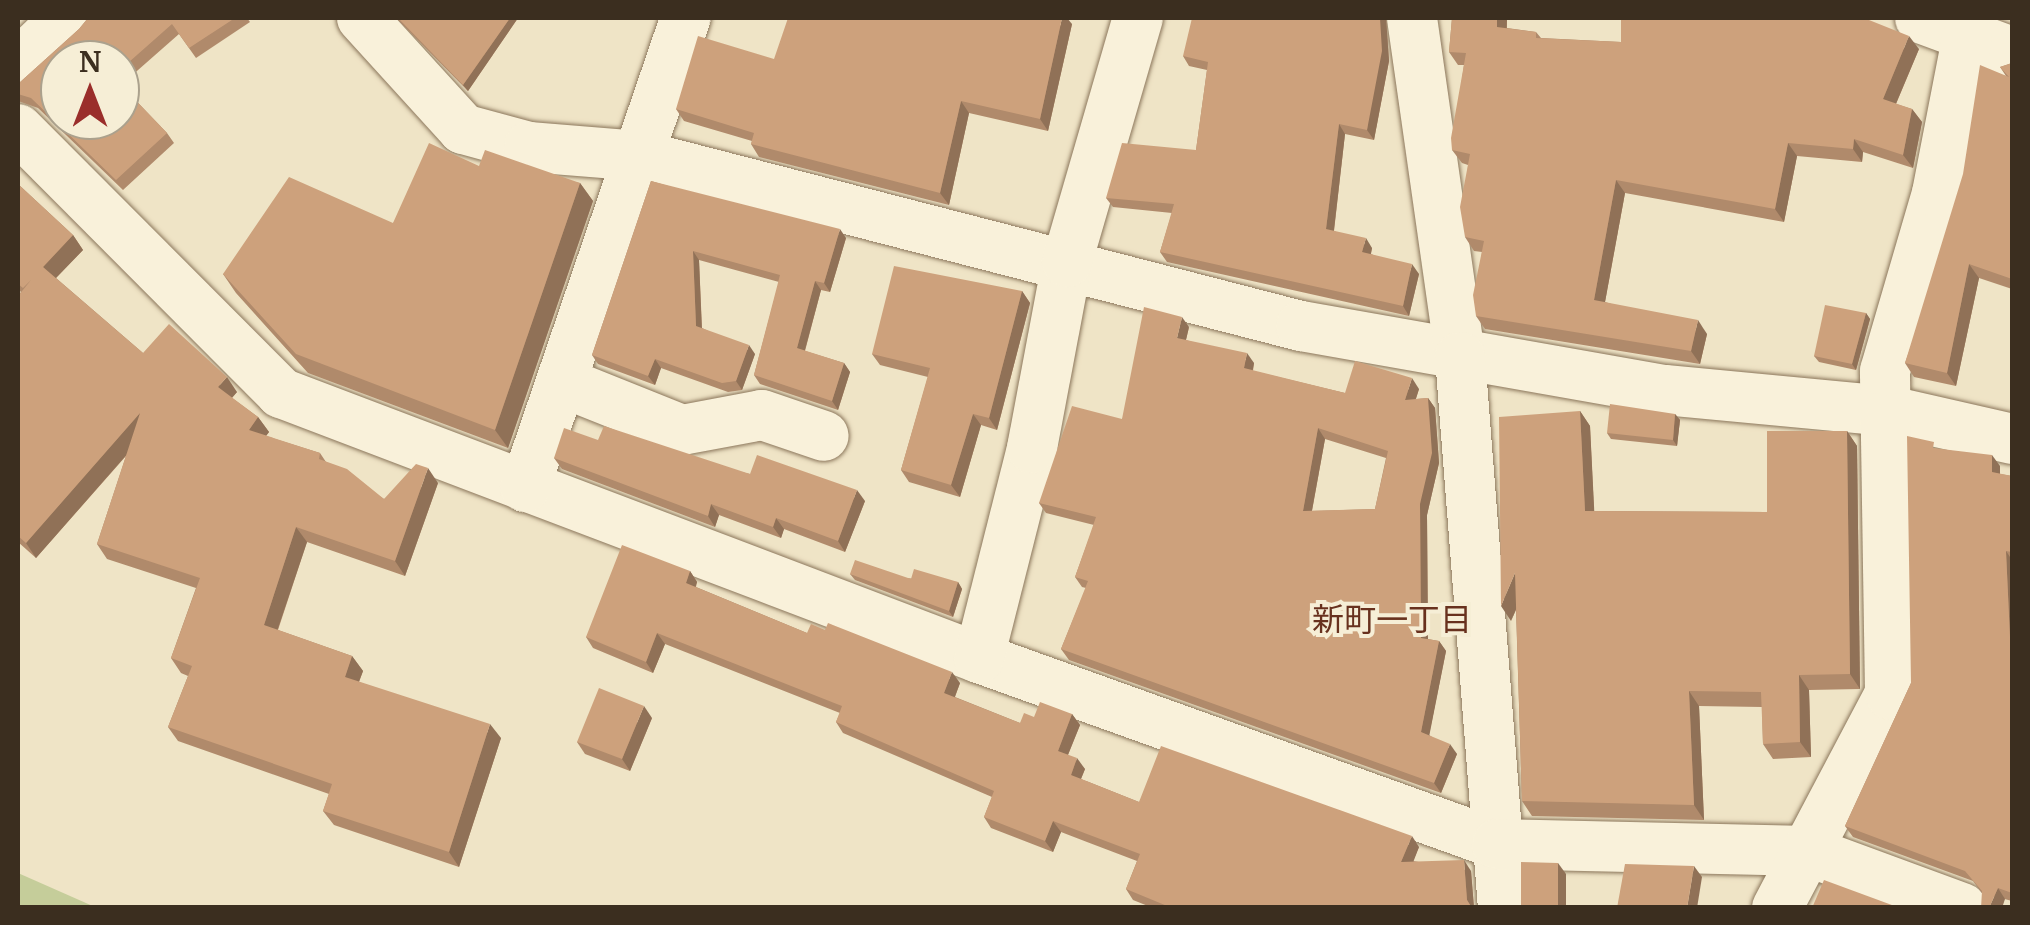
<!DOCTYPE html>
<meta charset="utf-8">
<style>
body{margin:0}
#map{position:relative;width:2030px;height:925px;overflow:hidden;background:#efe4c6;font-family:Merriweather,"Noto Sans JP",serif}
div>[style]{position:absolute}
.green>*{inset:0;background:#c5cd9a}
.roads{filter:drop-shadow(0 0 2px #8b765b) drop-shadow(0 0 2px #8b765b)}
.minor>*{height:50px;margin:-25px;padding:0 25px;transform-origin:25px;border-radius:25px;background:#f9f1da}
.wall>*{inset:0;background:#b08a6b}
.shaded-wall>*{inset:0;background:#907157}
.building>*{inset:0;background:#cda17c}
span{translate:-50% -50%;white-space:nowrap;text-align:center;line-height:1.15;-webkit-text-stroke:8px #f6eed6;paint-order:stroke}
.neighbourhood-label{font-size:32px;color:#68311e}
.frame{position:absolute;inset:0;border:20px solid #3b2e1f;pointer-events:none}
.north{position:absolute;left:40px;top:40px;width:100px;height:100px;box-sizing:border-box;background:#f6eed6;border:2px solid #aba18d;border-radius:50%;rotate:0deg;font-size:28px;font-weight:700;line-height:40px;text-align:center;color:#3b2e1f}
.north::after{content:'';display:block;margin:auto;width:35px;height:45px;background:#9a2e2b;clip-path:polygon(50% 0,100% 100%,50% 72%,0 100%)}
</style>
<div id="map">
<div class="green">
<i style="clip-path:polygon(18px 873px,95px 907px,18px 907px)"></i>
</div>
<div class="roads">
<div class="minor">
<i style="left:362px;top:18px;width:150px;rotate:47.7deg"></i>
<i style="left:463px;top:129px;width:68px;rotate:15.3deg"></i>
<i style="left:529px;top:147px;width:113px;rotate:4.6deg"></i>
<i style="left:642px;top:156px;width:681px;rotate:14.47deg"></i>
<i style="left:1301px;top:326px;width:370px;rotate:10deg"></i>
<i style="left:1665px;top:390px;width:225px;rotate:5.4deg"></i>
<i style="left:1889px;top:411px;width:126px;rotate:12.8deg"></i>
<i style="left:1412px;top:18px;width:342px;rotate:81.9deg"></i>
<i style="left:1460px;top:357px;width:553px;rotate:85.54deg"></i>
<i style="left:1920px;top:18px;width:98px;rotate:20.3deg"></i>
<i style="left:18px;top:64px;width:66px;rotate:-43.8deg"></i>
<i style="left:18px;top:129px;width:373px;rotate:45.1deg"></i>
<i style="left:281px;top:393px;width:747px;rotate:20.79deg"></i>
<i style="left:979px;top:658px;width:550px;rotate:19.75deg"></i>
<i style="left:1497px;top:844px;width:310px;rotate:1.3deg"></i>
<i style="left:1807px;top:851px;width:165px;rotate:20.2deg"></i>
<i style="left:562px;top:382px;width:129px;rotate:21.8deg"></i>
<i style="left:682px;top:430px;width:81px;rotate:-10.6deg"></i>
<i style="left:762px;top:415px;width:65px;rotate:18.7deg"></i>
<i style="left:525px;top:487px;width:496px;rotate:-71.1deg"></i>
<i style="left:979px;top:658px;width:217px;rotate:-75.8deg"></i>
<i style="left:1032px;top:448px;width:189px;rotate:-79.3deg"></i>
<i style="left:1067px;top:262px;width:254px;rotate:-73.8deg"></i>
<i style="left:1777px;top:908px;width:242px;rotate:-62.2deg"></i>
<i style="left:1890px;top:694px;width:323px;rotate:-90.9deg"></i>
<i style="left:1885px;top:371px;width:185px;rotate:-73.7deg"></i>
<i style="left:1937px;top:193px;width:157px;rotate:-79deg"></i>
</div>
</div>
<div class="wall">
<i style="clip-path:polygon(evenodd,88px 18px,247px 18px,250px 22px,196px 58px,179px 34px,121px 85px,167px 133px,174px 143px,123px 190px,38px 108px,18px 101px,18px 84px,79px 29px,88px 18px,120px 60px,120px 120px,60px 120px,120px 60px)"></i>
<i style="clip-path:polygon(396px 18px,518px 18px,468px 91px)"></i>
<i style="clip-path:polygon(1247px 18px,1386px 18px,1389px 61px,1374px 140px,1345px 134px,1334px 231px,1372px 248px,1371px 254px,1419px 274px,1409px 316px,1167px 262px,1160px 252px,1172px 213px,1113px 207px,1106px 198px,1196px 150px,1207px 70px,1189px 66px,1183px 56px)"></i>
<i style="clip-path:polygon(1452px 18px,1507px 18px,1507px 28px,1536px 32px,1541px 38px,1621px 42px,1919px 49px,1896px 104px,1912px 109px,1922px 122px,1913px 168px,1863px 152px,1862px 162px,1797px 156px,1784px 222px,1625px 193px,1605px 302px,1707px 334px,1700px 364px,1485px 329px,1476px 316px,1482px 252px,1474px 251px,1465px 237px,1468px 165px,1462px 163px,1452px 150px,1464px 65px,1458px 65px,1449px 52px)"></i>
<i style="clip-path:polygon(1072px 24px,1048px 131px,969px 113px,949px 205px,759px 157px,751px 144px,752px 141px,684px 121px,676px 109px,774px 59px)"></i>
<i style="clip-path:polygon(2012px 63px,2012px 289px,1979px 278px,1956px 386px,1914px 377px,1905px 363px,2006px 76px,2000px 67px)"></i>
<i style="clip-path:polygon(479px 166px,580px 183px,593px 201px,508px 448px,308px 373px,236px 293px,223px 274px,393px 223px)"></i>
<i style="clip-path:polygon(651px 181px,846px 238px,830px 292px,821px 290px,805px 351px,844px 363px,850px 372px,838px 410px,760px 384px,754px 375px,779px 282px,699px 260px,702px 328px,755px 354px,742px 390px,728px 392px,661px 368px,655px 385px,598px 364px,592px 355px)"></i>
<i style="clip-path:polygon(18px 184px,73px 235px,83px 250px,56px 278px,143px 353px,237px 392px,232px 398px,258px 417px,269px 432px,266px 436px,320px 453px,326px 462px,384px 499px,438px 483px,405px 576px,307px 542px,278px 630px,352px 656px,363px 671px,359px 682px,501px 738px,459px 867px,334px 825px,323px 811px,329px 794px,178px 741px,168px 727px,188px 676px,181px 673px,171px 658px,196px 588px,107px 559px,97px 544px,126px 456px,36px 558px,18px 542px,18px 296px,21px 292px,18px 289px)"></i>
<i style="clip-path:polygon(1022px 291px,1030px 303px,997px 430px,981px 425px,960px 497px,909px 482px,901px 470px,928px 377px,880px 365px,872px 354px)"></i>
<i style="clip-path:polygon(1866px 313px,1870px 319px,1856px 370px,1819px 362px,1814px 356px)"></i>
<i style="clip-path:polygon(evenodd,1189px 327px,1186px 340px,1254px 363px,1253px 371px,1345px 393px,1419px 389px,1416px 399px,1428px 398px,1435px 408px,1439px 463px,1427px 515px,1428px 639px,1439px 641px,1446px 651px,1429px 735px,1457px 754px,1441px 793px,1069px 660px,1061px 649px,1086px 588px,1082px 587px,1075px 577px,1094px 525px,1046px 513px,1039px 503px,1122px 419px,1189px 327px,1325px 439px,1386px 458px,1375px 509px,1312px 511px,1325px 439px)"></i>
<i style="clip-path:polygon(1580px 411px,1590px 426px,1594px 511px,1767px 512px,1847px 431px,1857px 446px,1860px 689px,1809px 690px,1811px 757px,1773px 759px,1763px 744px,1762px 707px,1699px 706px,1704px 820px,1532px 816px,1522px 801px,1516px 610px,1511px 621px)"></i>
<i style="clip-path:polygon(1675px 414px,1680px 420px,1677px 446px,1611px 439px,1607px 433px)"></i>
<i style="clip-path:polygon(598px 440px,750px 474px,865px 501px,845px 552px,784px 529px,781px 538px,719px 515px,715px 527px,562px 469px,554px 458px)"></i>
<i style="clip-path:polygon(1939px 449px,2000px 466px,2000px 474px,2012px 476px,2012px 901px,1982px 893px,1973px 881px,1853px 837px,1845px 826px,1911px 683px)"></i>
<i style="clip-path:polygon(690px 571px,697px 582px,696px 587px,807px 633px,960px 683px,955px 697px,1020px 723px,1034px 717px,1072px 714px,1080px 725px,1068px 755px,1085px 769px,1081px 779px,1139px 802px,1419px 847px,1413px 861px,1471px 871px,1474px 908px,1153px 908px,1133px 900px,1126px 889px,1137px 861px,1061px 832px,1053px 852px,991px 828px,984px 817px,992px 797px,843px 733px,836px 722px,840px 713px,665px 644px,653px 673px,593px 648px,586px 637px)"></i>
<i style="clip-path:polygon(850px 574px,958px 582px,962px 589px,953px 617px,855px 580px)"></i>
<i style="clip-path:polygon(652px 718px,630px 771px,585px 754px,577px 742px)"></i>
</div>
<div class="shaded-wall">
<i style="clip-path:polygon(510px 18px,518px 18px,468px 91px,463px 85px)"></i>
<i style="clip-path:polygon(1062px 18px,1067px 18px,1072px 24px,1048px 131px,1040px 119px)"></i>
<i style="clip-path:polygon(1380px 18px,1386px 18px,1389px 61px,1374px 140px,1367px 130px)"></i>
<i style="clip-path:polygon(1497px 18px,1507px 18px,1506px 40px,1497px 27px)"></i>
<i style="clip-path:polygon(1909px 36px,1919px 49px,1892px 113px,1883px 99px)"></i>
<i style="clip-path:polygon(961px 101px,969px 113px,949px 205px,940px 193px)"></i>
<i style="clip-path:polygon(1912px 109px,1922px 122px,1913px 168px,1903px 155px)"></i>
<i style="clip-path:polygon(1339px 124px,1345px 134px,1333px 238px,1326px 229px)"></i>
<i style="clip-path:polygon(1854px 139px,1863px 152px,1862px 162px,1853px 149px)"></i>
<i style="clip-path:polygon(1788px 143px,1797px 156px,1784px 222px,1775px 209px)"></i>
<i style="clip-path:polygon(1616px 180px,1625px 193px,1603px 313px,1594px 300px)"></i>
<i style="clip-path:polygon(580px 183px,593px 201px,508px 448px,495px 430px)"></i>
<i style="clip-path:polygon(840px 229px,846px 238px,830px 292px,824px 283px)"></i>
<i style="clip-path:polygon(73px 235px,83px 250px,53px 281px,43px 267px)"></i>
<i style="clip-path:polygon(1366px 238px,1372px 248px,1369px 262px,1362px 252px)"></i>
<i style="clip-path:polygon(693px 251px,699px 260px,702px 334px,696px 326px)"></i>
<i style="clip-path:polygon(1412px 264px,1419px 274px,1409px 316px,1403px 306px)"></i>
<i style="clip-path:polygon(1969px 264px,1979px 278px,1956px 386px,1947px 373px)"></i>
<i style="clip-path:polygon(815px 281px,821px 290px,803px 357px,797px 348px)"></i>
<i style="clip-path:polygon(1022px 291px,1030px 303px,997px 430px,989px 418px)"></i>
<i style="clip-path:polygon(1866px 313px,1870px 319px,1856px 370px,1852px 364px)"></i>
<i style="clip-path:polygon(1182px 317px,1189px 327px,1184px 348px,1177px 338px)"></i>
<i style="clip-path:polygon(1698px 320px,1707px 334px,1700px 364px,1691px 351px)"></i>
<i style="clip-path:polygon(749px 345px,755px 354px,742px 390px,736px 381px)"></i>
<i style="clip-path:polygon(1247px 353px,1254px 363px,1251px 379px,1244px 368px)"></i>
<i style="clip-path:polygon(655px 359px,661px 368px,655px 385px,648px 376px)"></i>
<i style="clip-path:polygon(844px 363px,850px 372px,838px 410px,832px 401px)"></i>
<i style="clip-path:polygon(227px 377px,237px 392px,228px 402px,218px 387px)"></i>
<i style="clip-path:polygon(1412px 378px,1419px 389px,1412px 410px,1405px 400px)"></i>
<i style="clip-path:polygon(1428px 398px,1435px 408px,1439px 463px,1427px 515px,1428px 648px,1421px 638px,1420px 504px)"></i>
<i style="clip-path:polygon(1580px 411px,1590px 426px,1595px 526px,1585px 511px)"></i>
<i style="clip-path:polygon(140px 413px,150px 428px,36px 558px,26px 543px)"></i>
<i style="clip-path:polygon(973px 414px,981px 425px,960px 497px,951px 485px)"></i>
<i style="clip-path:polygon(1675px 414px,1680px 420px,1677px 446px,1673px 440px)"></i>
<i style="clip-path:polygon(258px 417px,269px 432px,259px 445px,249px 430px)"></i>
<i style="clip-path:polygon(1318px 428px,1325px 439px,1310px 521px,1303px 511px)"></i>
<i style="clip-path:polygon(1847px 431px,1857px 446px,1860px 689px,1850px 674px)"></i>
<i style="clip-path:polygon(1992px 455px,2000px 466px,2000px 483px,1992px 472px)"></i>
<i style="clip-path:polygon(428px 468px,438px 483px,405px 576px,395px 561px)"></i>
<i style="clip-path:polygon(857px 490px,865px 501px,845px 552px,838px 541px)"></i>
<i style="clip-path:polygon(711px 504px,719px 515px,715px 527px,708px 516px)"></i>
<i style="clip-path:polygon(776px 518px,784px 529px,781px 538px,773px 527px)"></i>
<i style="clip-path:polygon(296px 527px,307px 542px,274px 640px,264px 625px)"></i>
<i style="clip-path:polygon(2006px 551px,2012px 560px,2012px 662px,2011px 659px)"></i>
<i style="clip-path:polygon(690px 571px,697px 582px,693px 594px,686px 583px)"></i>
<i style="clip-path:polygon(1515px 573px,1525px 588px,1511px 621px,1501px 606px)"></i>
<i style="clip-path:polygon(958px 582px,962px 589px,953px 617px,949px 611px)"></i>
<i style="clip-path:polygon(657px 633px,665px 644px,653px 673px,646px 662px)"></i>
<i style="clip-path:polygon(1439px 641px,1446px 651px,1428px 742px,1421px 732px)"></i>
<i style="clip-path:polygon(352px 656px,363px 671px,355px 692px,345px 677px)"></i>
<i style="clip-path:polygon(952px 672px,960px 683px,952px 704px,944px 693px)"></i>
<i style="clip-path:polygon(1799px 675px,1809px 690px,1811px 757px,1800px 742px)"></i>
<i style="clip-path:polygon(1689px 691px,1699px 706px,1704px 820px,1694px 805px)"></i>
<i style="clip-path:polygon(644px 706px,652px 718px,630px 771px,622px 759px)"></i>
<i style="clip-path:polygon(1072px 714px,1080px 725px,1065px 762px,1058px 751px)"></i>
<i style="clip-path:polygon(490px 724px,501px 738px,459px 867px,449px 852px)"></i>
<i style="clip-path:polygon(1450px 744px,1457px 754px,1441px 793px,1434px 783px)"></i>
<i style="clip-path:polygon(1077px 758px,1085px 769px,1078px 786px,1071px 775px)"></i>
<i style="clip-path:polygon(1053px 821px,1061px 832px,1053px 852px,1045px 841px)"></i>
<i style="clip-path:polygon(1412px 836px,1419px 847px,1409px 873px,1401px 862px)"></i>
<i style="clip-path:polygon(1464px 860px,1471px 871px,1474px 908px,1472px 908px,1467px 900px)"></i>
<i style="clip-path:polygon(1558px 863px,1566px 874px,1566px 908px,1558px 908px)"></i>
<i style="clip-path:polygon(1694px 866px,1702px 877px,1697px 908px,1687px 908px)"></i>
<i style="clip-path:polygon(1998px 888px,2005px 899px,2002px 908px,1989px 908px)"></i>
</div>
<div class="building">
<i style="clip-path:polygon(88px 18px,235px 18px,189px 48px,172px 24px,120px 70px,120px 60px,60px 60px,60px 120px,120px 120px,120px 84px,167px 133px,116px 180px,31px 98px,18px 94px,18px 84px,79px 29px)"></i>
<i style="clip-path:polygon(398px 18px,510px 18px,463px 85px)"></i>
<i style="clip-path:polygon(788px 18px,1062px 18px,1040px 119px,961px 101px,940px 193px,751px 144px,754px 133px,676px 109px,698px 36px,774px 59px)"></i>
<i style="clip-path:polygon(1192px 18px,1380px 18px,1382px 51px,1367px 130px,1339px 124px,1326px 229px,1366px 238px,1362px 252px,1412px 264px,1403px 306px,1160px 252px,1174px 204px,1106px 198px,1122px 143px,1196px 150px,1208px 62px,1183px 56px)"></i>
<i style="clip-path:polygon(1452px 18px,1497px 18px,1497px 27px,1536px 32px,1536px 38px,1621px 42px,1621px 18px,1864px 18px,1909px 36px,1883px 99px,1912px 109px,1903px 155px,1854px 139px,1853px 149px,1788px 143px,1775px 209px,1616px 180px,1594px 300px,1698px 320px,1691px 351px,1476px 316px,1473px 295px,1484px 241px,1465px 237px,1460px 207px,1470px 154px,1452px 150px,1451px 138px,1466px 53px,1449px 52px)"></i>
<i style="clip-path:polygon(2012px 63px,2012px 279px,1969px 264px,1947px 373px,1905px 363px,1963px 174px,1980px 65px,2009px 77px,2000px 67px)"></i>
<i style="clip-path:polygon(429px 143px,479px 166px,485px 150px,580px 183px,495px 430px,296px 354px,223px 274px,289px 177px,393px 223px)"></i>
<i style="clip-path:polygon(651px 181px,840px 229px,824px 283px,815px 281px,797px 348px,844px 363px,832px 401px,754px 375px,780px 275px,693px 251px,696px 326px,749px 345px,736px 381px,722px 383px,655px 359px,648px 376px,592px 355px)"></i>
<i style="clip-path:polygon(18px 184px,73px 235px,43px 267px,143px 353px,169px 324px,227px 377px,218px 387px,258px 417px,249px 430px,320px 453px,319px 459px,347px 469px,384px 499px,416px 464px,428px 468px,395px 561px,296px 527px,264px 625px,352px 656px,345px 677px,490px 724px,449px 852px,323px 811px,332px 784px,168px 727px,192px 666px,171px 658px,200px 578px,97px 544px,140px 413px,26px 543px,18px 536px,18px 296px,31px 280px,23px 288px,18px 284px)"></i>
<i style="clip-path:polygon(894px 266px,1022px 291px,989px 418px,973px 414px,951px 485px,901px 470px,930px 368px,872px 354px)"></i>
<i style="clip-path:polygon(1825px 305px,1866px 313px,1852px 364px,1814px 356px)"></i>
<i style="clip-path:polygon(evenodd,1144px 307px,1182px 317px,1177px 338px,1247px 353px,1244px 368px,1345px 393px,1355px 361px,1412px 378px,1405px 400px,1428px 398px,1432px 453px,1420px 504px,1421px 638px,1439px 641px,1421px 732px,1450px 744px,1434px 783px,1061px 649px,1088px 581px,1075px 577px,1096px 517px,1039px 503px,1072px 406px,1122px 419px,1144px 307px,1318px 428px,1388px 451px,1375px 509px,1303px 511px,1318px 428px)"></i>
<i style="clip-path:polygon(1610px 404px,1675px 414px,1673px 440px,1607px 433px)"></i>
<i style="clip-path:polygon(1580px 411px,1585px 511px,1767px 512px,1767px 431px,1847px 431px,1850px 674px,1799px 675px,1800px 742px,1763px 744px,1761px 692px,1689px 691px,1694px 805px,1522px 801px,1515px 573px,1501px 606px,1499px 417px)"></i>
<i style="clip-path:polygon(604px 426px,750px 474px,757px 455px,857px 490px,838px 541px,776px 518px,773px 527px,711px 504px,708px 516px,554px 458px,564px 428px,598px 440px)"></i>
<i style="clip-path:polygon(1907px 436px,1934px 442px,1933px 448px,1992px 455px,1992px 472px,2012px 476px,2012px 552px,2006px 551px,2011px 659px,2012px 659px,2012px 893px,1998px 888px,1989px 908px,1981px 908px,1982px 891px,1965px 871px,1845px 826px,1911px 683px)"></i>
<i style="clip-path:polygon(622px 545px,690px 571px,686px 583px,807px 633px,811px 624px,825px 630px,828px 623px,952px 672px,944px 693px,1020px 723px,1024px 713px,1034px 717px,1040px 702px,1072px 714px,1058px 751px,1077px 758px,1071px 775px,1139px 802px,1161px 746px,1412px 836px,1401px 862px,1464px 860px,1467px 900px,1472px 908px,1172px 908px,1126px 889px,1140px 854px,1053px 821px,1045px 841px,984px 817px,994px 791px,836px 722px,842px 706px,657px 633px,646px 662px,586px 637px)"></i>
<i style="clip-path:polygon(855px 560px,911px 579px,914px 569px,958px 582px,949px 611px,850px 574px)"></i>
<i style="clip-path:polygon(599px 688px,644px 706px,622px 759px,577px 742px)"></i>
<i style="clip-path:polygon(1521px 862px,1558px 863px,1558px 908px,1521px 908px)"></i>
<i style="clip-path:polygon(1625px 864px,1694px 866px,1687px 908px,1617px 908px)"></i>
<i style="clip-path:polygon(1824px 880px,1900px 908px,1812px 908px)"></i>
</div>
<div class="neighbourhood-label">
<span style="left:1392px;top:620px">新町一丁目</span>
</div>
<div class="frame"></div>
<div class="north">N</div>
</div>
